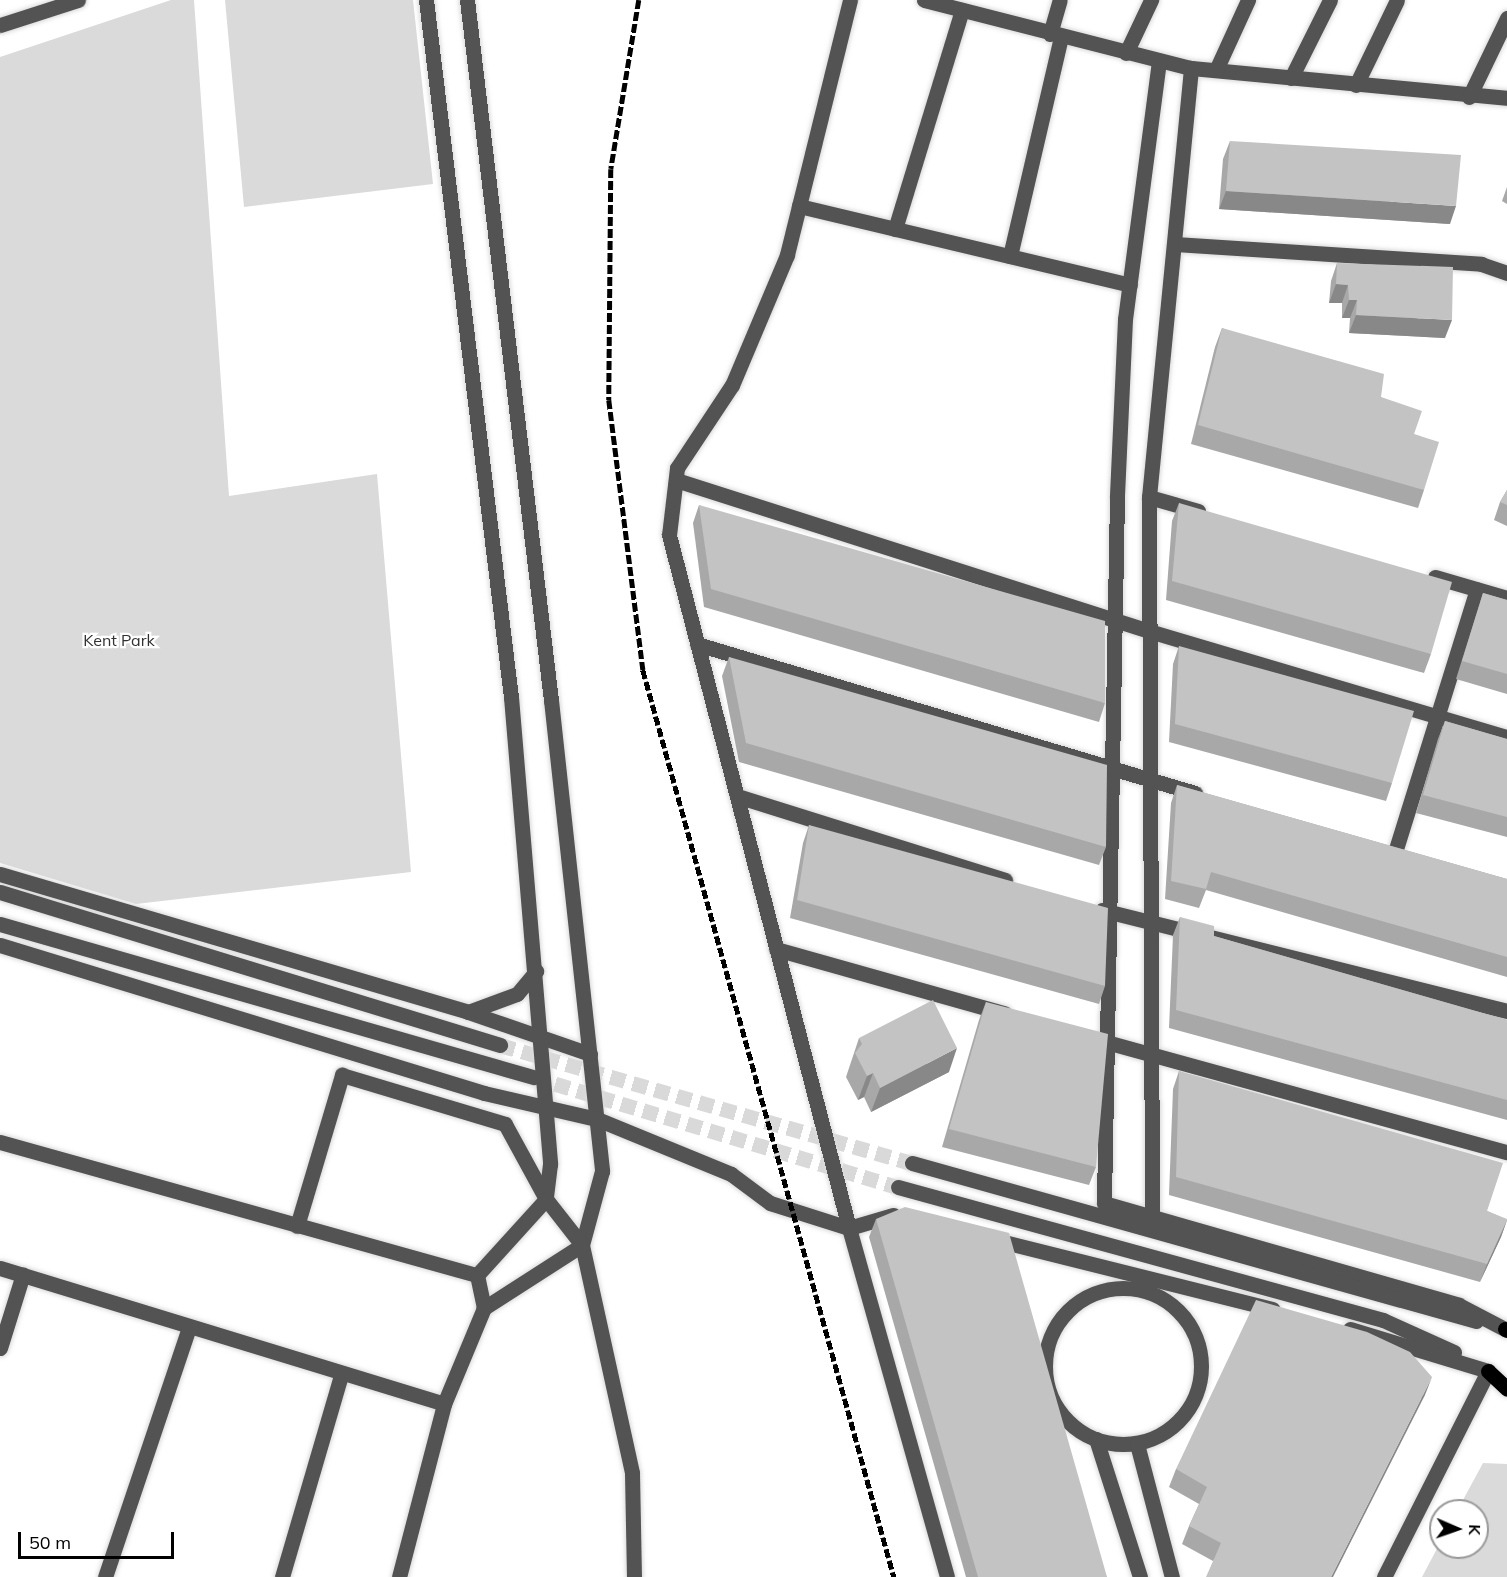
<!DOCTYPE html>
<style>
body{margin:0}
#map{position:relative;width:1507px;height:1577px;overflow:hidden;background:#fff;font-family:Mulish,sans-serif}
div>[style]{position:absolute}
.green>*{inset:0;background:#dadada}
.minor-tunnel>*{height:15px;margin-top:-7.5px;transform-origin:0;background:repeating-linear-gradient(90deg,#d9d9d9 0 15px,transparent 0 23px)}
.roads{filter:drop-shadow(0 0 2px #dbdbdb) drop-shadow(0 0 2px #dbdbdb)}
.minor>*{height:15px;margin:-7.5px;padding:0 7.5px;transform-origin:7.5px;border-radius:7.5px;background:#535353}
.minor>.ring{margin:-7.5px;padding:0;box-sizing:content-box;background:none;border:15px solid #535353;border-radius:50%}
.major>*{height:15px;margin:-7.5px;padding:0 7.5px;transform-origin:7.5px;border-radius:7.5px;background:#000}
.rail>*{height:4.5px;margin-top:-2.25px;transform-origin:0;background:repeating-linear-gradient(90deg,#000 0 9px,transparent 0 12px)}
.wall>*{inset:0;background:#a8a8a8}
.shaded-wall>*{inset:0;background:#888}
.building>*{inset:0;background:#c3c3c3}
span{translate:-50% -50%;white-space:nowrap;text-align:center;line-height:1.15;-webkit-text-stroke:4.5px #fff;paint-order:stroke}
.park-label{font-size:16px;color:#313131}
.north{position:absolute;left:1429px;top:1499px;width:60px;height:60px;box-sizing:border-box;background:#fff;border:2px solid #999;border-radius:50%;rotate:92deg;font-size:16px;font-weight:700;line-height:24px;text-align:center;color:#000}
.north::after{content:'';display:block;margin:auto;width:21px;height:27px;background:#000;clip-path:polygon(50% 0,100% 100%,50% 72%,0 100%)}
.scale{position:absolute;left:18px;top:1532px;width:156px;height:27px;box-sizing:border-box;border:3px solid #000;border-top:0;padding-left:8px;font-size:18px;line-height:21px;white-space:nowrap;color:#000;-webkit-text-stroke:4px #fff;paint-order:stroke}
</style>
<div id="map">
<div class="green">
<i style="clip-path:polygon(171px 0,194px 0,229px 496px,377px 474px,411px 872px,136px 904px,0 863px,0 57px)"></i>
<i style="clip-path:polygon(225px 0,413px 0,433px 184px,244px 207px)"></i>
<i style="clip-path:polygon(1483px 1463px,1507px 1464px,1507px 1577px,1422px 1577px,1441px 1541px,1441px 1547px,1477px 1547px,1477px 1511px,1457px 1511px)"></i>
</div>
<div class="minor-tunnel">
<i style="left:500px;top:1045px;width:429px;rotate:16deg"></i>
<i style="left:533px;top:1077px;width:381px;rotate:16.8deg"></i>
</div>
<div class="roads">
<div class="minor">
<i style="left:426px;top:0;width:702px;rotate:83.05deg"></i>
<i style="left:511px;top:697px;width:469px;rotate:85.2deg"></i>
<i style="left:550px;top:1164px;width:35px;rotate:97deg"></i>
<i style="left:546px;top:1199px;width:103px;rotate:132.2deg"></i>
<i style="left:467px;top:0;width:705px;rotate:83.16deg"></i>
<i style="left:551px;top:700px;width:474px;rotate:83.8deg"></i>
<i style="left:602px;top:1171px;width:77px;rotate:105.1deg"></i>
<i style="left:582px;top:1245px;width:233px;rotate:77.6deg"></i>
<i style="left:632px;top:1473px;width:104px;rotate:88.9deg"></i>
<i style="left:850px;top:0;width:263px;rotate:103.9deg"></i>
<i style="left:787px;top:255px;width:141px;rotate:112.9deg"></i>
<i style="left:732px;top:385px;width:100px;rotate:123.5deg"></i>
<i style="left:677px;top:468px;width:67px;rotate:96.8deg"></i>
<i style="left:669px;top:535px;width:716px;rotate:75.44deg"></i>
<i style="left:849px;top:1228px;width:362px;rotate:74.3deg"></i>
<i style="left:924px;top:0;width:276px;rotate:14.3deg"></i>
<i style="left:1191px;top:68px;width:317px;rotate:5.4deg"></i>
<i style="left:0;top:25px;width:82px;rotate:-17.8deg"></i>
<i style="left:1050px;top:34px;width:35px;rotate:-74deg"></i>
<i style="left:1126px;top:53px;width:59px;rotate:-64.7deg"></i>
<i style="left:1159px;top:61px;width:260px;rotate:97.5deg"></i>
<i style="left:1125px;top:319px;width:179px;rotate:92.6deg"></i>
<i style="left:1117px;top:498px;width:705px;rotate:91.06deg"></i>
<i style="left:1104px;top:1203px;width:369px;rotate:16deg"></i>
<i style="left:1459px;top:1305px;width:52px;rotate:27.6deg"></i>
<i style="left:1216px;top:70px;width:77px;rotate:-65.4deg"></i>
<i style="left:1291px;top:78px;width:87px;rotate:-63.4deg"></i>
<i style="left:1356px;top:85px;width:94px;rotate:-64.2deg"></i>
<i style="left:1469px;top:97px;width:88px;rotate:-64.3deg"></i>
<i style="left:799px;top:206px;width:340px;rotate:13.4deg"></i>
<i style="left:895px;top:229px;width:229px;rotate:-73deg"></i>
<i style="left:1175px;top:244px;width:307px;rotate:3.7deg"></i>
<i style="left:1481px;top:264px;width:28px;rotate:19deg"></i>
<i style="left:1010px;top:256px;width:225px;rotate:-76.9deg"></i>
<i style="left:676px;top:480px;width:497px;rotate:17.7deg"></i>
<i style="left:1149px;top:631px;width:373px;rotate:16.5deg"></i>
<i style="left:1149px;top:497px;width:51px;rotate:15.9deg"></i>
<i style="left:1435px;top:577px;width:75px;rotate:16.3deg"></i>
<i style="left:697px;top:644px;width:520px;rotate:16.66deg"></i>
<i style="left:737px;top:796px;width:281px;rotate:17.4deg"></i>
<i style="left:1396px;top:849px;width:272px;rotate:-72.7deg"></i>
<i style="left:0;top:874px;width:488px;rotate:16.4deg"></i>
<i style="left:468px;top:1012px;width:52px;rotate:-20.2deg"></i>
<i style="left:517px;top:994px;width:30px;rotate:-50deg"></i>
<i style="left:0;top:892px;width:523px;rotate:17.01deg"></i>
<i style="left:1102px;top:910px;width:417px;rotate:14deg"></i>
<i style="left:0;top:924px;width:555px;rotate:16.02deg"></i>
<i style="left:0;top:945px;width:506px;rotate:17deg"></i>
<i style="left:484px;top:1093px;width:116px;rotate:13deg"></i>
<i style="left:597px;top:1119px;width:145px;rotate:22.3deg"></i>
<i style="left:731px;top:1174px;width:49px;rotate:36.6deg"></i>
<i style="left:770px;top:1203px;width:83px;rotate:17.6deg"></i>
<i style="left:849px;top:1228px;width:46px;rotate:-16.5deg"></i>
<i style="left:776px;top:949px;width:237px;rotate:15.7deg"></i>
<i style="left:468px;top:1012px;width:129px;rotate:19deg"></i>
<i style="left:1099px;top:1040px;width:423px;rotate:15.4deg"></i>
<i style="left:0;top:1142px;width:495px;rotate:15.6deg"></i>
<i style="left:912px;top:1163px;width:586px;rotate:15.65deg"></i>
<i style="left:898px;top:1187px;width:503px;rotate:15.34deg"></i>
<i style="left:1383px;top:1320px;width:78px;rotate:24.3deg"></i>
<i style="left:1152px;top:1218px;width:721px;rotate:-90.24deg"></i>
<i style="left:1149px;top:497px;width:431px;rotate:-84.4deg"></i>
<i style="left:297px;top:1226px;width:158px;rotate:-73.4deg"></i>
<i style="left:342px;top:1075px;width:170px;rotate:16.7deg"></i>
<i style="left:505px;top:1124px;width:85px;rotate:61.3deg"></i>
<i style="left:546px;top:1199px;width:58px;rotate:52deg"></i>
<i style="left:582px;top:1245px;width:117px;rotate:147.3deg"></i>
<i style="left:992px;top:1239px;width:289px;rotate:14deg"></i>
<i style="left:0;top:1268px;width:464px;rotate:17deg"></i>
<i class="ring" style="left:1045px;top:1288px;width:141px;height:141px"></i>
<i style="left:1350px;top:1329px;width:144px;rotate:16.9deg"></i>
<i style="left:0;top:1348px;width:77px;rotate:-72.7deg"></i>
<i style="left:1096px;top:1439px;width:145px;rotate:72.3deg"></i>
<i style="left:1137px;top:1444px;width:138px;rotate:75.3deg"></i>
<i style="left:105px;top:1577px;width:264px;rotate:-71.4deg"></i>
<i style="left:282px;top:1577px;width:210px;rotate:-73.7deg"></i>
<i style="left:399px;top:1577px;width:179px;rotate:-75.4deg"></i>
<i style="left:444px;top:1404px;width:104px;rotate:-67.4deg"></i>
<i style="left:484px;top:1308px;width:34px;rotate:-102deg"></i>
<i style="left:1384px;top:1577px;width:231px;rotate:-63.2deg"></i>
</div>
<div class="major">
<i style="left:1505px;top:1329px;width:2px;rotate:27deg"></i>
<i style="left:1488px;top:1371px;width:26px;rotate:43deg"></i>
</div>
</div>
<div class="rail">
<i style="left:639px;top:0;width:171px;rotate:99.4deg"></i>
<i style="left:611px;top:169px;width:231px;rotate:90.5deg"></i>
<i style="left:609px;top:400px;width:272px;rotate:82.8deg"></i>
<i style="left:643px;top:670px;width:941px;rotate:74.53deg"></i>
</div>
<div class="wall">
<i style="clip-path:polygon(1230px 141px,1450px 224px,1219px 209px,1223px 159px)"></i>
<i style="clip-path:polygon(1507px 187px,1507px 204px,1502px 201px)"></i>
<i style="clip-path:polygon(1337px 263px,1445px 338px,1349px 333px,1350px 318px,1342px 318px,1342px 303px,1329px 303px,1331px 281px)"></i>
<i style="clip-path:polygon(1222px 328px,1381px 397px,1414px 434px,1424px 490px,1418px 508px,1191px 444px,1215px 347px)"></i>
<i style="clip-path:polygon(1507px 490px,1507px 526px,1494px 520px,1500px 502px)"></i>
<i style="clip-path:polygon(1179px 503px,1431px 654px,1424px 673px,1166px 600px,1172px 521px)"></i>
<i style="clip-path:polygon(699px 505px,1105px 703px,1099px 722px,704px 607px,693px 523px)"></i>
<i style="clip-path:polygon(1483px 593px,1507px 600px,1507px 694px,1456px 679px)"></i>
<i style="clip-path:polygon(1179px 646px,1392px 783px,1386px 801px,1169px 742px,1173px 664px)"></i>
<i style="clip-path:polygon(729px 657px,1106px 847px,1099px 865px,739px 762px,722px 676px)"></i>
<i style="clip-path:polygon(1445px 721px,1507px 739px,1507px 837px,1416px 813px,1438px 739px)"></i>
<i style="clip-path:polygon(1177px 785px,1507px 879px,1507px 977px,1206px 890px,1199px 908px,1165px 899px,1171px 803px)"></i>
<i style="clip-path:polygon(809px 825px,1105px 986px,1099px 1004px,790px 918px,803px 843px)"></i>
<i style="clip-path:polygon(1180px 917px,1214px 936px,1507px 1020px,1507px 1120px,1169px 1028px,1173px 935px)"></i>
<i style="clip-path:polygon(986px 1002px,1096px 1167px,1089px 1185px,942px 1147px,979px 1020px)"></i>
<i style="clip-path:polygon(859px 1038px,949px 1072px,871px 1112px,864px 1097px,858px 1100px,846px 1077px)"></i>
<i style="clip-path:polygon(1179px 1071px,1507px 1220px,1501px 1237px,1480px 1282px,1169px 1195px,1173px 1089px)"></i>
<i style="clip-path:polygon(876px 1219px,1107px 1577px,966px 1577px,869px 1237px)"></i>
<i style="clip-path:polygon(1425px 1395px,1213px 1561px,1182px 1544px,1189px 1526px,1199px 1504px,1169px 1487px,1176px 1469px)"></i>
</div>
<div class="shaded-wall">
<i style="clip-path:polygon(1226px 191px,1456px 206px,1450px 224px,1219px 209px)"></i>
<i style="clip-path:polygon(1336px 284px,1348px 285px,1342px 303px,1329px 303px)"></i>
<i style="clip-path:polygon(1349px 300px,1357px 300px,1350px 318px,1342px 318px)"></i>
<i style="clip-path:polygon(1356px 315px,1452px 320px,1445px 338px,1349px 333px)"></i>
<i style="clip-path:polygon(957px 1048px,949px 1072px,871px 1112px,880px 1088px)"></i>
<i style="clip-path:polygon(873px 1073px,864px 1097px,858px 1100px,867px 1076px)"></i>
<i style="clip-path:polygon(1507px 1220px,1501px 1237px,1480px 1282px,1487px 1264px)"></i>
<i style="clip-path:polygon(1432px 1377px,1425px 1395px,1333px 1577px,1331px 1577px)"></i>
</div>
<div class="building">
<i style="clip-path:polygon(1230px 141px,1461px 155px,1456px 206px,1226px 191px)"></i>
<i style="clip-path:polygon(1337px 263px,1453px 267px,1452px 320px,1356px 315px,1357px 300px,1349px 300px,1348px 285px,1336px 284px)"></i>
<i style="clip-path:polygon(1222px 328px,1384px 374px,1381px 397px,1422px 411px,1414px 434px,1439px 442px,1424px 490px,1198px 425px)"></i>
<i style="clip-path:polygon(1507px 490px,1507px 505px,1500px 502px)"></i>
<i style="clip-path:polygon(1179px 503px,1452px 582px,1431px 654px,1172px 581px)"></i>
<i style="clip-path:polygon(699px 505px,1105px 621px,1105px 703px,711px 589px)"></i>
<i style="clip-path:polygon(1483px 593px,1507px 600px,1507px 674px,1462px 661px)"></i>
<i style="clip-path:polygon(1179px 646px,1414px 711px,1392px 783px,1175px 724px)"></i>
<i style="clip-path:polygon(729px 657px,1107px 765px,1106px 847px,746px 743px)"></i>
<i style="clip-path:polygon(1445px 721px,1507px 739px,1507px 817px,1423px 795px)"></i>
<i style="clip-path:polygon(1177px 785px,1507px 879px,1507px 957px,1211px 872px,1206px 889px,1171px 881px)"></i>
<i style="clip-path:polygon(809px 825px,1108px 908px,1105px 986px,797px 900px)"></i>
<i style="clip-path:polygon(1180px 917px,1214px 926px,1214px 936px,1507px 1020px,1507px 1100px,1176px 1010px)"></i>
<i style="clip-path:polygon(933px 1000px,957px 1048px,880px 1088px,873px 1073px,867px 1076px,855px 1053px,862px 1044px,859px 1038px)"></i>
<i style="clip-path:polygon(986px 1002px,1108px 1034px,1096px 1167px,949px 1129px)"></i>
<i style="clip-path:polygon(1179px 1071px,1503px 1163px,1487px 1211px,1507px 1219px,1507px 1220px,1487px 1264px,1176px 1177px)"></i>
<i style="clip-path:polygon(905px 1207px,1009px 1233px,1107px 1577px,978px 1577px,876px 1219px)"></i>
<i style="clip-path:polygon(1256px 1300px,1367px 1332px,1410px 1352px,1432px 1377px,1331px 1577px,1206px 1577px,1221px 1543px,1189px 1526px,1207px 1487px,1176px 1469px)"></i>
</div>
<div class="park-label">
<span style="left:119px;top:640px">Kent Park</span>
</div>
<div class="north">K</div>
<div class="scale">50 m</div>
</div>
